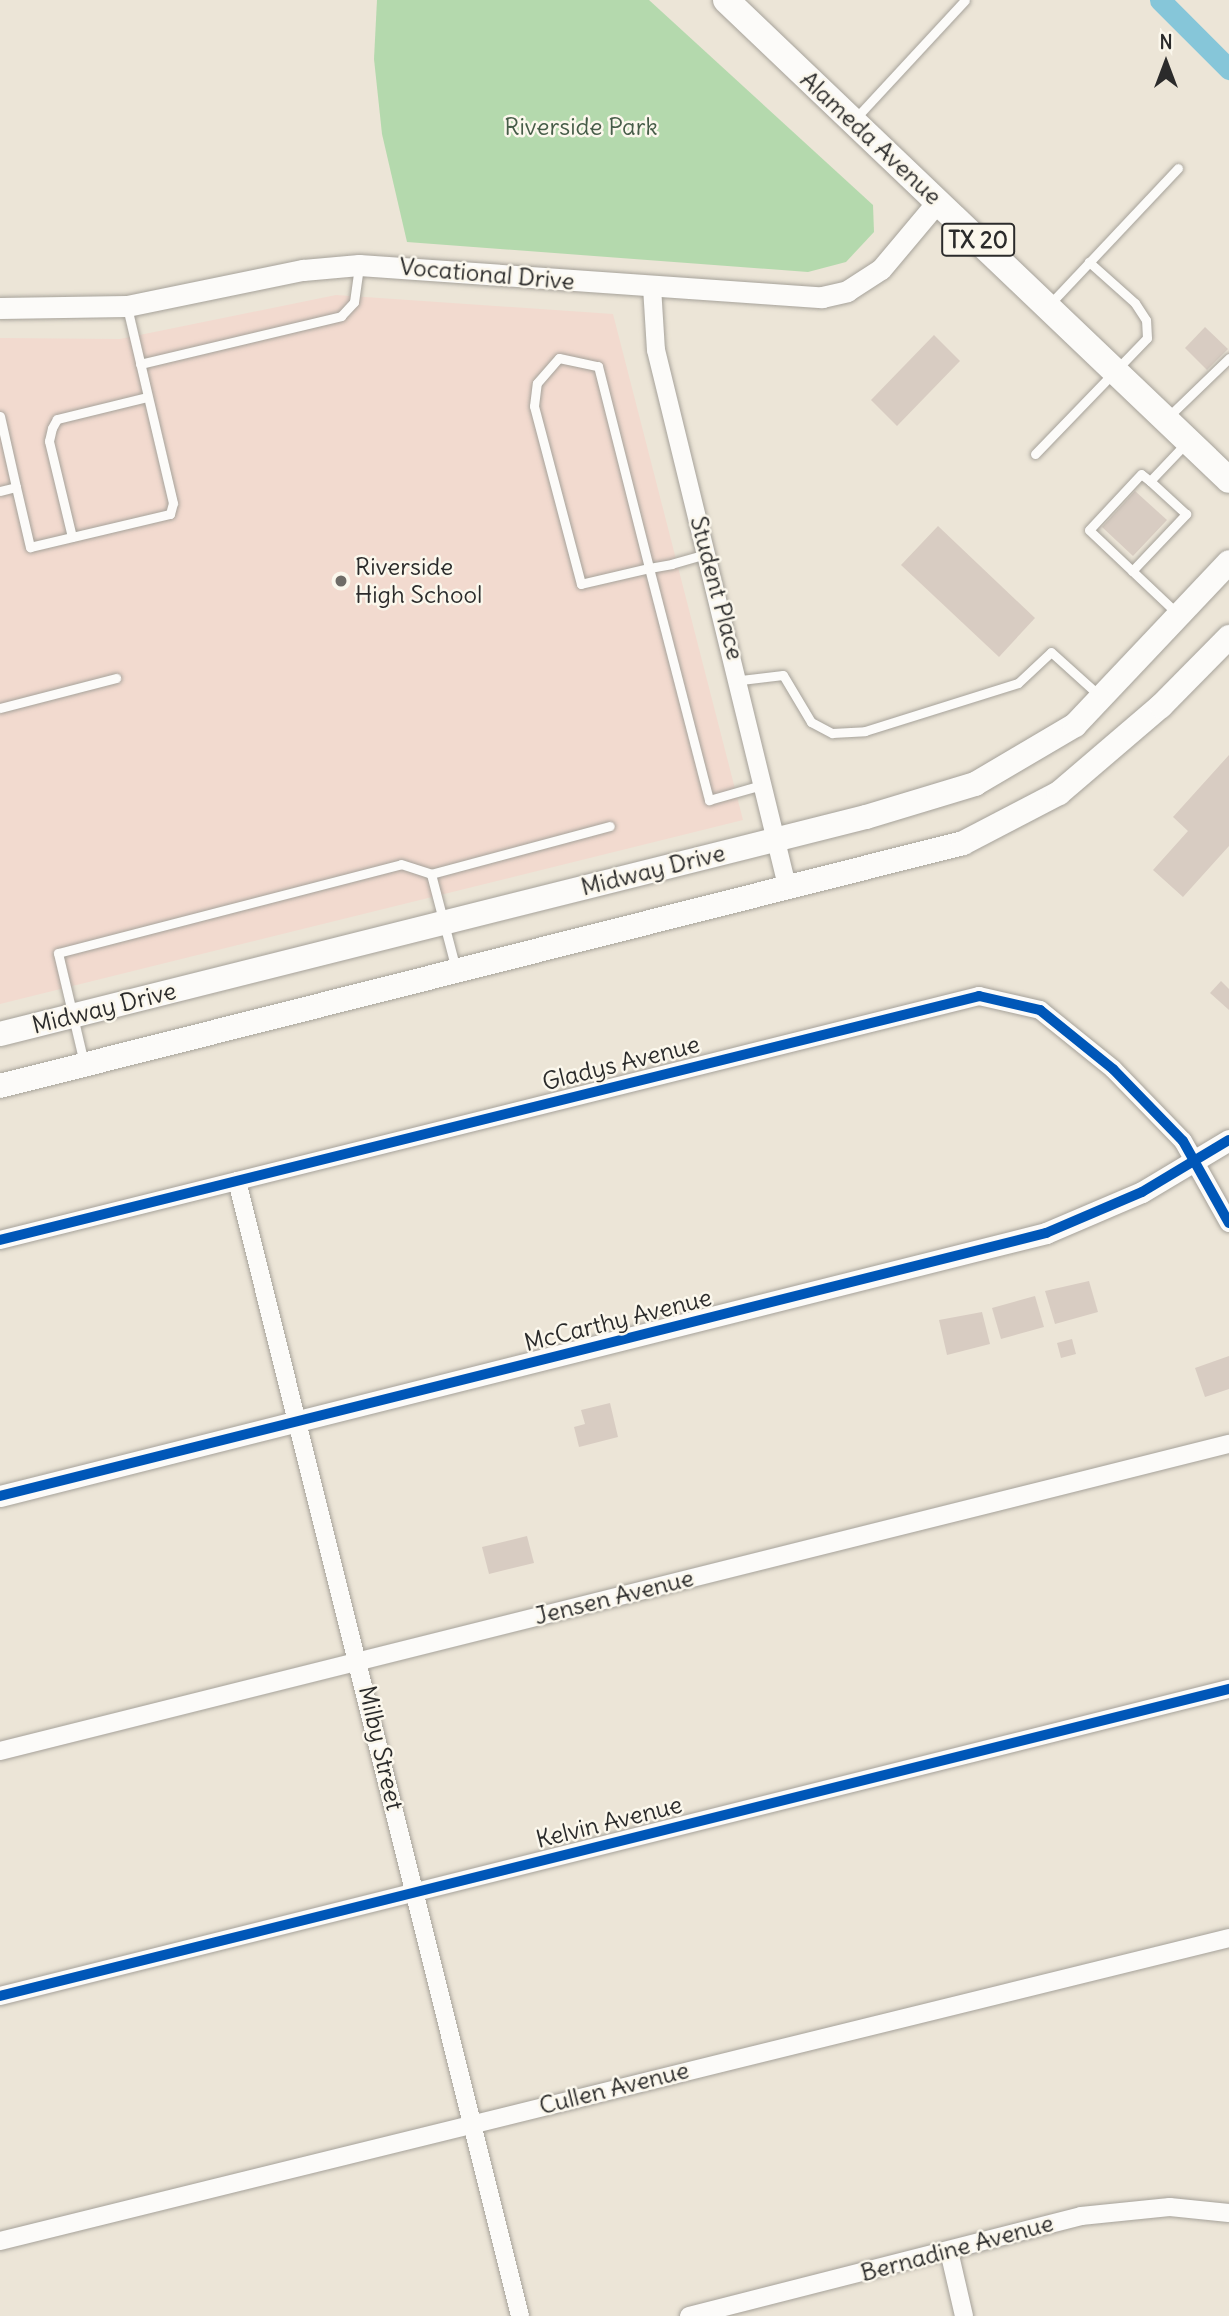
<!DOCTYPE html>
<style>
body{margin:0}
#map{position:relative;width:1229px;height:2316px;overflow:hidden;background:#ece5d7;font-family:Delius,sans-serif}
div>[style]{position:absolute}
.built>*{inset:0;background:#f2dacf}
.green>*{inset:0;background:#b4d9ad}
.canal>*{height:21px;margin:-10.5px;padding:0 10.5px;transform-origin:10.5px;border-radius:10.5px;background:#86c6d9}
.building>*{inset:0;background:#d8ccc2}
.roads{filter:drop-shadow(0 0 2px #a6a29a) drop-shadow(0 0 2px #a6a29a)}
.service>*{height:9px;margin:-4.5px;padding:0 4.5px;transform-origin:4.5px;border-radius:4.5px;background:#fcfbf9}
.minor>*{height:18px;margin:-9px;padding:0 9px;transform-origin:9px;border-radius:9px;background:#fcfbf9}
.tertiary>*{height:21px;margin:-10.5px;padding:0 10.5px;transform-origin:10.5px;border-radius:10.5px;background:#fcfbf9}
.secondary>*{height:24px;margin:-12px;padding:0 12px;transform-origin:12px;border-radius:12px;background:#fcfbf9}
.primary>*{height:26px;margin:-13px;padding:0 13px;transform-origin:13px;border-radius:13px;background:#fcfbf9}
.cycleway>*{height:10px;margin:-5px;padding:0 5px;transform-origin:5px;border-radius:5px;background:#0057b8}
.dots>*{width:19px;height:19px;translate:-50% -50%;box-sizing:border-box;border:4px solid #fbf7ec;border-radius:50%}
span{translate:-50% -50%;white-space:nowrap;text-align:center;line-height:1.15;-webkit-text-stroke:5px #fbf7ec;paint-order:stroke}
.shield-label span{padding:2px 5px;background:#fbf7ec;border:2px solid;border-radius:5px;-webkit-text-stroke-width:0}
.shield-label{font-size:23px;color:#2b2b2b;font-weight:700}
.park-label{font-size:24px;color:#465c48}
.street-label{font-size:24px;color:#2b2b2b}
.poi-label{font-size:24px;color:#2b2b2b}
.left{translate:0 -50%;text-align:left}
.north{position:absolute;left:1131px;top:28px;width:70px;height:70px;-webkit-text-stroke:5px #fbf7ec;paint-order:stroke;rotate:0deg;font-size:19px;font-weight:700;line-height:28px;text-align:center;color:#2b2b2b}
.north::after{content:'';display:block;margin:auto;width:24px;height:32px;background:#2b2b2b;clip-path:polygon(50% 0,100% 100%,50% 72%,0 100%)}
</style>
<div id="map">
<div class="built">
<i style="clip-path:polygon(336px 295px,613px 314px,743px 820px,0 1004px,0 338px,120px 339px)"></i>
</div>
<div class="green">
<i style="clip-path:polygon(377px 0,649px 0,873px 205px,874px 232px,846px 262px,808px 272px,407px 242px,382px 134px,374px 59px)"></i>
</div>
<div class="canal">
<i style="left:1160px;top:0;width:98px;rotate:45deg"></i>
</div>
<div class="building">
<i style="clip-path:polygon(1205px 327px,1228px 349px,1207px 370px,1185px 348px)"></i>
<i style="clip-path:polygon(934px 335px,960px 361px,897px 426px,871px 400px)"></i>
<i style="clip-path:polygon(1135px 491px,1167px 520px,1133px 556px,1102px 527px)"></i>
<i style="clip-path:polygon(938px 526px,1035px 618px,999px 657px,901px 565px)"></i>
<i style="clip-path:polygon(1229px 755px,1229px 846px,1183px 897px,1153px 870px,1188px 831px,1173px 817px)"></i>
<i style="clip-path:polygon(1221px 981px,1229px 989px,1229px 1010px,1210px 993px)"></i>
<i style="clip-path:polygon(1089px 1281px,1098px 1312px,1055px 1324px,1045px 1291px)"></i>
<i style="clip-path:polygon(1035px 1296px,1044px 1327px,1001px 1339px,992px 1308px)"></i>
<i style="clip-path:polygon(982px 1312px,990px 1344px,947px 1355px,939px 1320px)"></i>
<i style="clip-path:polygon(1072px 1339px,1076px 1354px,1061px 1358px,1057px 1343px)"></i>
<i style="clip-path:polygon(1229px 1356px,1229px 1389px,1205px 1397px,1195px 1368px)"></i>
<i style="clip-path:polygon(610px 1403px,618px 1437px,579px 1447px,574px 1427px,585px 1424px,581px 1410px)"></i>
<i style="clip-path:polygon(527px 1536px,534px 1563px,489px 1574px,482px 1547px)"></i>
</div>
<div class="roads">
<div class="service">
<i style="left:854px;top:120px;width:163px;rotate:-47.2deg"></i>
<i style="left:1049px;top:305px;width:188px;rotate:-46.7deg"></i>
<i style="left:140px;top:364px;width:207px;rotate:-13.4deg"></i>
<i style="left:341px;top:316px;width:19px;rotate:-47deg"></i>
<i style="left:354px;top:302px;width:37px;rotate:-82deg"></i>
<i style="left:0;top:416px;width:73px;rotate:77.3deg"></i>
<i style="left:16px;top:487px;width:16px;rotate:166deg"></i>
<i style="left:1168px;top:417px;width:85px;rotate:-44deg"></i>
<i style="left:1035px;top:454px;width:161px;rotate:-46deg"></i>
<i style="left:1147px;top:338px;width:18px;rotate:-93deg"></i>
<i style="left:1146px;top:320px;width:20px;rotate:-123deg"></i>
<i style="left:1135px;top:303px;width:62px;rotate:-138.3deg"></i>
<i style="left:1150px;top:481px;width:11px;rotate:-142deg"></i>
<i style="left:1141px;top:474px;width:76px;rotate:132.9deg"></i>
<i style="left:1089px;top:530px;width:124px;rotate:43.4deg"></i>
<i style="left:16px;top:487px;width:62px;rotate:76.9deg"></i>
<i style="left:30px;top:547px;width:144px;rotate:-13.3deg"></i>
<i style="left:170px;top:514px;width:11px;rotate:-75deg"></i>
<i style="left:173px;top:503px;width:201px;rotate:-103.2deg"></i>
<i style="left:72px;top:537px;width:99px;rotate:-103.5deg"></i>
<i style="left:49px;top:441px;width:13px;rotate:-77deg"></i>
<i style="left:52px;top:428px;width:10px;rotate:-61deg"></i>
<i style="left:57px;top:419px;width:93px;rotate:-13.7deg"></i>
<i style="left:706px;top:554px;width:35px;rotate:164deg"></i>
<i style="left:672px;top:564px;width:23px;rotate:170deg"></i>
<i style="left:649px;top:568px;width:70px;rotate:166.8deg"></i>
<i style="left:581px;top:584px;width:184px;rotate:-104.8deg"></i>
<i style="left:534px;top:406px;width:23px;rotate:-83deg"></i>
<i style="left:537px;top:383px;width:33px;rotate:-49deg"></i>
<i style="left:559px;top:358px;width:40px;rotate:12deg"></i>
<i style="left:598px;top:366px;width:208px;rotate:75.8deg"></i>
<i style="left:649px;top:568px;width:240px;rotate:75.5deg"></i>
<i style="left:709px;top:800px;width:58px;rotate:-15.9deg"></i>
<i style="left:1132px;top:571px;width:79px;rotate:-46.5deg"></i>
<i style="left:1186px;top:514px;width:49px;rotate:-137.5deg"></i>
<i style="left:1150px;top:481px;width:54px;rotate:-46.5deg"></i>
<i style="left:741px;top:680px;width:42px;rotate:-6.8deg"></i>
<i style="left:783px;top:675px;width:55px;rotate:59.2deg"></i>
<i style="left:811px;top:722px;width:24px;rotate:28deg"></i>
<i style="left:832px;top:733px;width:33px;rotate:-3deg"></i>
<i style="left:865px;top:731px;width:160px;rotate:-17.4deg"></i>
<i style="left:1018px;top:683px;width:45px;rotate:-43.2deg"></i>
<i style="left:1051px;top:652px;width:67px;rotate:42deg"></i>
<i style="left:0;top:708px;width:120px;rotate:-14.5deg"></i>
<i style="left:431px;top:874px;width:185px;rotate:-15deg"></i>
<i style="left:84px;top:1063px;width:113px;rotate:-103.3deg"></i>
<i style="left:58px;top:953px;width:354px;rotate:-14.5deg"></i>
<i style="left:401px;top:864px;width:32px;rotate:18deg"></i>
<i style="left:431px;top:874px;width:98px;rotate:75.3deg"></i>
</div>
<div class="minor">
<i style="left:652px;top:287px;width:63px;rotate:86.4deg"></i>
<i style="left:656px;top:350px;width:556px;rotate:76.26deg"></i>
<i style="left:237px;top:1181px;width:1170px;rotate:76deg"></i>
<i style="left:0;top:1240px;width:1009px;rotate:-13.99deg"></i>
<i style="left:979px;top:996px;width:63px;rotate:12.9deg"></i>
<i style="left:1040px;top:1010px;width:94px;rotate:38.9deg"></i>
<i style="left:1113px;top:1069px;width:100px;rotate:45.8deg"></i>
<i style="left:1183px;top:1141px;width:94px;rotate:60.7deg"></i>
<i style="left:0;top:1751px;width:1267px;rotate:-14.03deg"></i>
<i style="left:0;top:1996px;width:1267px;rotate:-14.03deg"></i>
<i style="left:0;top:2241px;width:1266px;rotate:-13.85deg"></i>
<i style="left:949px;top:2251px;width:67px;rotate:77deg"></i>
<i style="left:689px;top:2316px;width:405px;rotate:-14.3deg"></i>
<i style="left:1081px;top:2216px;width:89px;rotate:-5.8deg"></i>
<i style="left:1170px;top:2207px;width:59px;rotate:5.8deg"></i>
</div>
<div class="tertiary">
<i style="left:0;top:308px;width:127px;rotate:-0.9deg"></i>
<i style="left:127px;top:306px;width:180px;rotate:-11.6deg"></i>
<i style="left:303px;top:270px;width:56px;rotate:-5.1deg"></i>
<i style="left:359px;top:265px;width:464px;rotate:4deg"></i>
<i style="left:822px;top:297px;width:26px;rotate:-13deg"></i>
<i style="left:847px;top:291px;width:40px;rotate:-32.9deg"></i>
<i style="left:881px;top:269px;width:89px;rotate:-50deg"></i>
<i style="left:0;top:1496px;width:1079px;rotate:-14.11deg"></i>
<i style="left:1046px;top:1233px;width:104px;rotate:-23.1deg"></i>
<i style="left:1142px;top:1192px;width:101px;rotate:-30.9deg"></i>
</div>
<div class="secondary">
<i style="left:0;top:1034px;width:893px;rotate:-14.07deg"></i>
<i style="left:866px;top:817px;width:114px;rotate:-16.8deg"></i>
<i style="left:975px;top:784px;width:116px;rotate:-30.5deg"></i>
<i style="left:1075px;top:725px;width:224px;rotate:-46.6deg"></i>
<i style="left:0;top:1086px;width:993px;rotate:-14.16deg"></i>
<i style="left:963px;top:843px;width:108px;rotate:-27.5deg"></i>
<i style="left:1059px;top:793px;width:134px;rotate:-40.5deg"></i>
<i style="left:1161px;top:706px;width:97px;rotate:-45.4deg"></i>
</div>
<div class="primary">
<i style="left:726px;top:0;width:695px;rotate:43.66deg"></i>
</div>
</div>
<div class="cycleway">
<i style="left:0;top:1240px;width:1009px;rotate:-13.99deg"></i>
<i style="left:979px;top:996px;width:63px;rotate:12.9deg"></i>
<i style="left:1040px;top:1010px;width:94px;rotate:38.9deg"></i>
<i style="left:1113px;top:1069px;width:100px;rotate:45.8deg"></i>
<i style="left:1183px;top:1141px;width:94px;rotate:60.7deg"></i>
<i style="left:0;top:1496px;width:1079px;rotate:-14.11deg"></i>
<i style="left:1046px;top:1233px;width:104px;rotate:-23.1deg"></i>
<i style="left:1142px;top:1192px;width:101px;rotate:-30.9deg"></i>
<i style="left:0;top:1996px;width:1267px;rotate:-14.03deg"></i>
</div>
<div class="dots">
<i style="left:341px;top:581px;background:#6f6c67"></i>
</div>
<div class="shield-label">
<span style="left:978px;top:240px">TX 20</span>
</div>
<div class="park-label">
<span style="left:581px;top:127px">Riverside Park</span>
</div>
<div class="street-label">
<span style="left:871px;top:138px;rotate:43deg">Alameda Avenue</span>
<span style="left:487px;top:274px;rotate:5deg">Vocational Drive</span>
<span style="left:717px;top:588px;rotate:75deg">Student Place</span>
<span style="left:653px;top:870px;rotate:-14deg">Midway Drive</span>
<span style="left:104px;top:1008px;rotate:-14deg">Midway Drive</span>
<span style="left:621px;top:1063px;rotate:-14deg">Gladys Avenue</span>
<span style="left:618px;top:1320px;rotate:-14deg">McCarthy Avenue</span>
<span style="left:614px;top:1597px;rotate:-14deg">Jensen Avenue</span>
<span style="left:381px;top:1748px;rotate:77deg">Milby Street</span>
<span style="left:609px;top:1822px;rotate:-14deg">Kelvin Avenue</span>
<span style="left:614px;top:2088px;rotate:-14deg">Cullen Avenue</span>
<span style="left:957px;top:2248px;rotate:-15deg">Bernadine Avenue</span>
</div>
<div class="poi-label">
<span class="left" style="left:355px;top:581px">Riverside<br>High School</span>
</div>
<div class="north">N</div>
</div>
